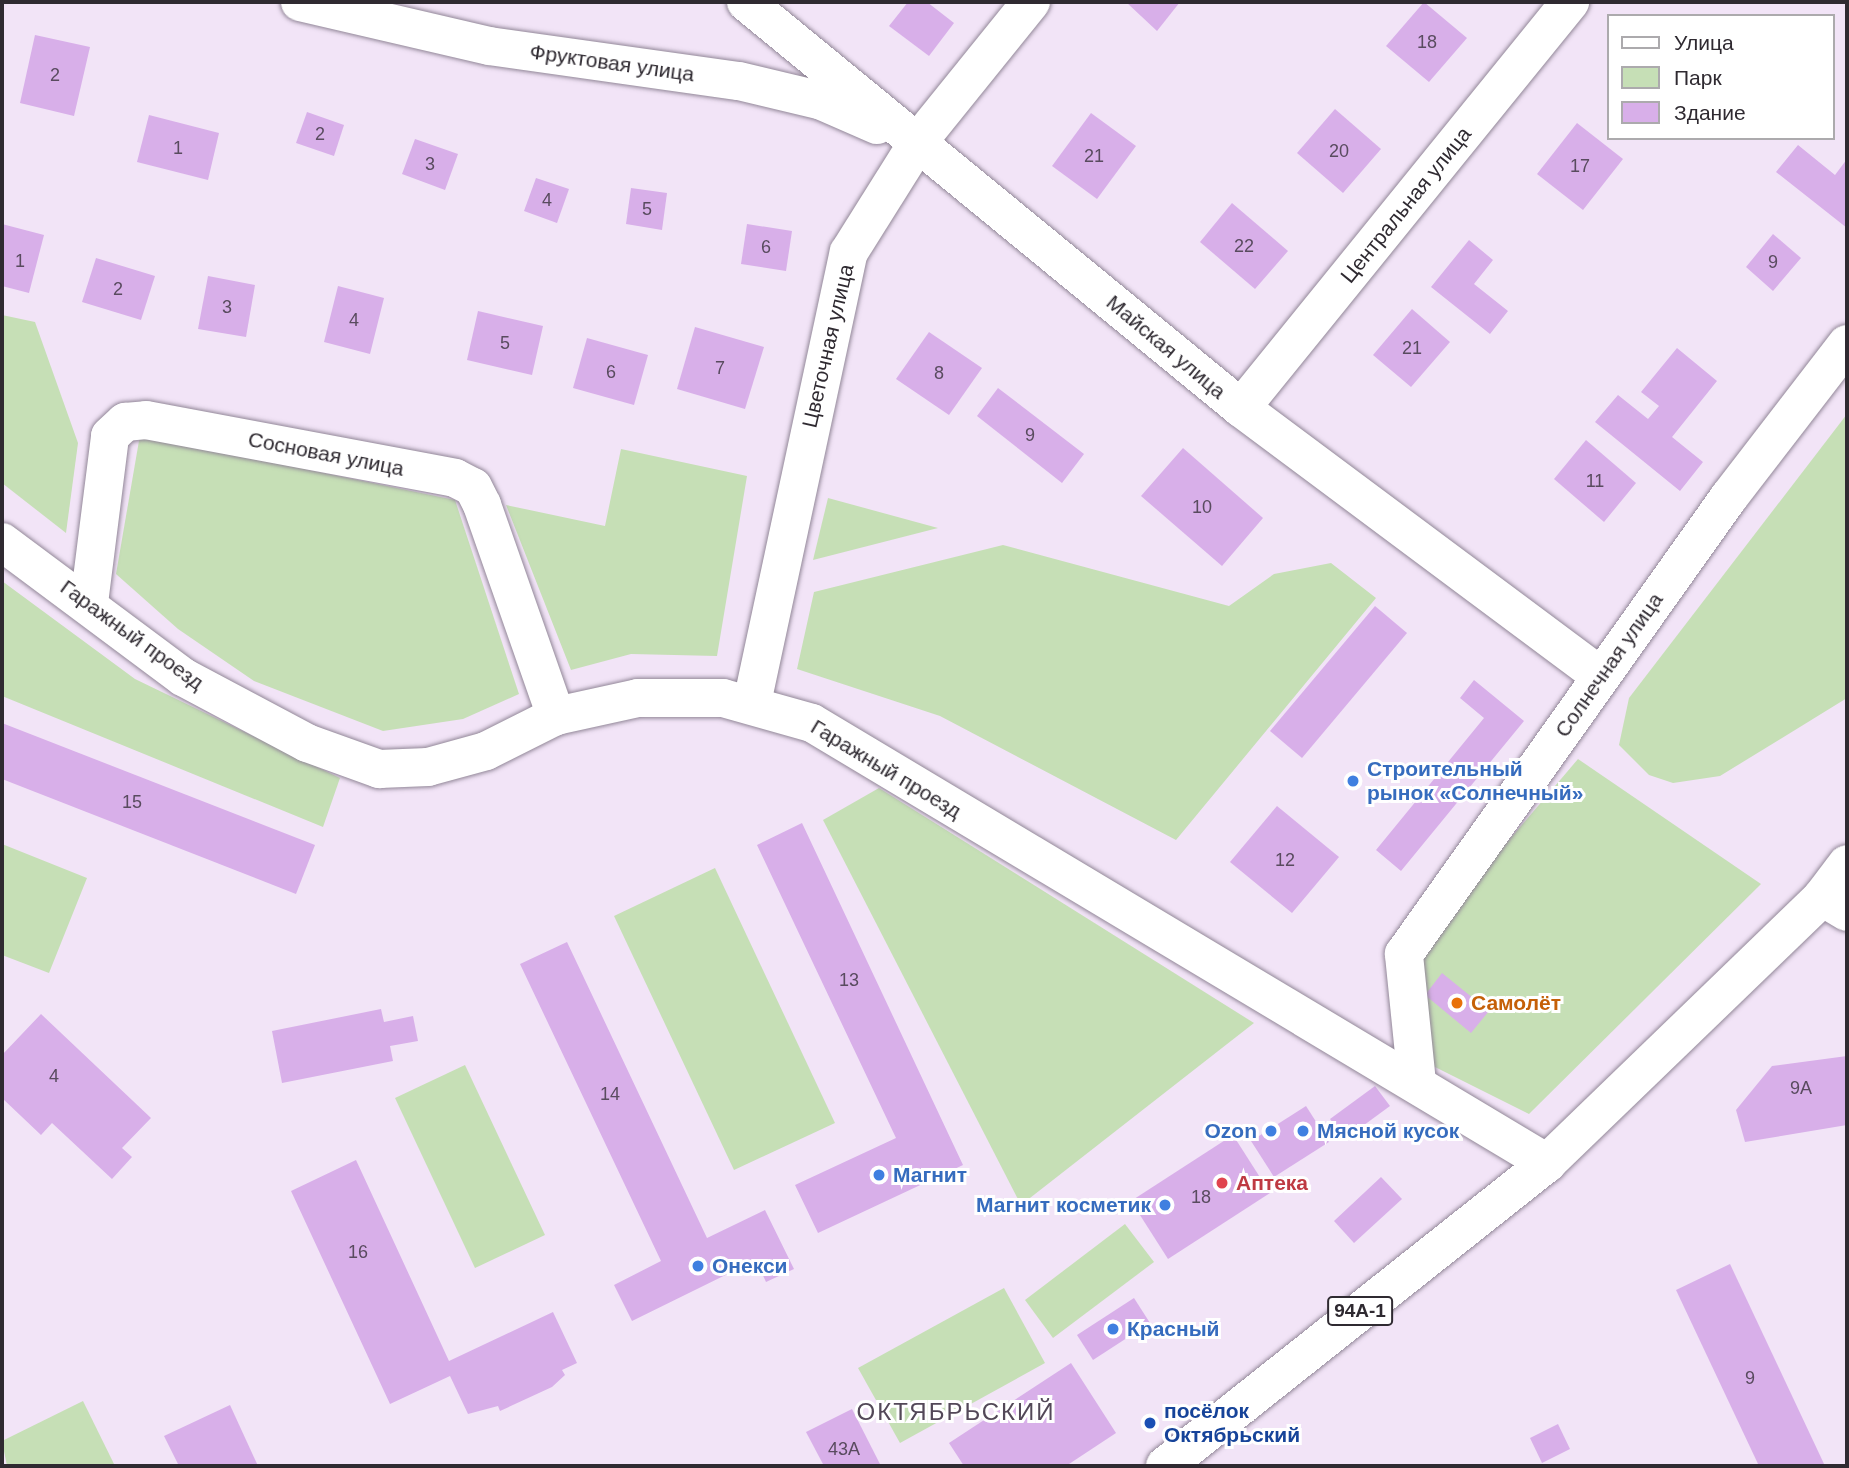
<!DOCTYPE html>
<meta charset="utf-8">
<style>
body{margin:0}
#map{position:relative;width:1849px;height:1468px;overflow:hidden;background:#f2e4f7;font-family:Helvetica,sans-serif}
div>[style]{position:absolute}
.green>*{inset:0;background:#c6dfb6}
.building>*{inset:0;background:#d8afe9}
.roads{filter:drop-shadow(0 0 2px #928798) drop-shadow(0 0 2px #928798)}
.minor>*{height:38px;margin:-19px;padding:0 19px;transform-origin:19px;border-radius:19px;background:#fff}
.major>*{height:38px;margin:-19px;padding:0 19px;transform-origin:19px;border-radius:19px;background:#fff}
.dots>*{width:19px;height:19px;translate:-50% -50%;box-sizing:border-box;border:4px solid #fff;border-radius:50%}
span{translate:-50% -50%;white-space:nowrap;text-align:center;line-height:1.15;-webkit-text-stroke:6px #fff;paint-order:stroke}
.number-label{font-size:18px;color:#594b5f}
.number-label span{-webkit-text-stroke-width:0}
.shield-label span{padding:2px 5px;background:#fff;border:2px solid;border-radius:5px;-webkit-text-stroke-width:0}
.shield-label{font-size:19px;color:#2f2a31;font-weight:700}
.street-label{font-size:21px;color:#2f2a31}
.shop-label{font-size:21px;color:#366cbe;font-weight:700}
.left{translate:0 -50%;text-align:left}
.right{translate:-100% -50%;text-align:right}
.food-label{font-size:21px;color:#c56008;font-weight:700}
.health-label{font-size:21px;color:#be3a42;font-weight:700}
.transit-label{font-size:21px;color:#164399;font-weight:700}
.quarter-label{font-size:24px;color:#534858;letter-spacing:2px}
.frame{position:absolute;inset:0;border:4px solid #2f2a31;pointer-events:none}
.legend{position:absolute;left:1607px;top:14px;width:228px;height:126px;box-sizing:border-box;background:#fff;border:2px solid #acaaad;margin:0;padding:9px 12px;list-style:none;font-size:21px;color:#2f2a31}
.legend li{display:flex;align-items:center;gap:14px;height:35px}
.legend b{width:35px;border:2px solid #acaaad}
</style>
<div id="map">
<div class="green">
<i style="clip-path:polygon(2px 315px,35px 322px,78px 443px,66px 533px,2px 483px)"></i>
<i style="clip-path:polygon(1847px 414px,1847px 698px,1720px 776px,1673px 783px,1649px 775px,1619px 745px,1629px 698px)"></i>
<i style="clip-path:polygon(140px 435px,455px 500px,519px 694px,463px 719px,383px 731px,254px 681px,178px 629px,116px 574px)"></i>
<i style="clip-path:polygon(621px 449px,747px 476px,717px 656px,631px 654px,571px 670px,506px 505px,605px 526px)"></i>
<i style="clip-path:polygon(828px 498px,938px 528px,813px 560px)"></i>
<i style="clip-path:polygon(1003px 545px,1229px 606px,1274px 574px,1331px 563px,1376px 598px,1176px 840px,940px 716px,797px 669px,814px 592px)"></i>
<i style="clip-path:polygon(2px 581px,135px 679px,340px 778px,323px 827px,2px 696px)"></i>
<i style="clip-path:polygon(1578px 759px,1761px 884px,1529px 1114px,1421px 1060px,1423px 941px)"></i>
<i style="clip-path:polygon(879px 788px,1254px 1023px,1021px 1205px,823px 820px)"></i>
<i style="clip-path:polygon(2px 844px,87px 878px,49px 973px,2px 955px)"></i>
<i style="clip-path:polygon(715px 868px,835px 1123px,734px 1170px,614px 916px)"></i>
<i style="clip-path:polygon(465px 1065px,545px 1235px,475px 1268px,395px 1098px)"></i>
<i style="clip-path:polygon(1125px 1224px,1154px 1262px,1053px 1338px,1025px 1300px)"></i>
<i style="clip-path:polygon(1004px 1288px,1045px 1363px,900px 1443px,858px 1368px)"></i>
<i style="clip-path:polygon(83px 1401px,115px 1466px,7px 1466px,2px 1441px)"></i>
</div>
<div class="building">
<i style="clip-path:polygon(908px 2px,927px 2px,954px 23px,929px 56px,889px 26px)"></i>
<i style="clip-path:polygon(1126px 2px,1180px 2px,1157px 31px)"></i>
<i style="clip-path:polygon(1424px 2px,1467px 38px,1429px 82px,1386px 46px)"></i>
<i style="clip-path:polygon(35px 35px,90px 47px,74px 116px,20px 103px)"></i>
<i style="clip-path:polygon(1335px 109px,1381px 149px,1343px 193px,1297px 153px)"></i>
<i style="clip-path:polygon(307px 112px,344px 125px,334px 156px,296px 143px)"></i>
<i style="clip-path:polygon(1091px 113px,1136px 146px,1097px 199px,1052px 166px)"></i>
<i style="clip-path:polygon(149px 115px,219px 133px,208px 180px,137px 162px)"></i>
<i style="clip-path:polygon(1577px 123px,1623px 159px,1583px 210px,1537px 174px)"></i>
<i style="clip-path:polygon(415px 139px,458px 154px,445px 190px,402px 174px)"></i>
<i style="clip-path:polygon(1798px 145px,1835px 175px,1847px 159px,1847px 228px,1776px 172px)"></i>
<i style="clip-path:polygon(536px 178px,569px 189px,557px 223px,524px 211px)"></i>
<i style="clip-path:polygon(631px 188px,667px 193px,662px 230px,626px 224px)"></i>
<i style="clip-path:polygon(1232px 203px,1288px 251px,1255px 289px,1200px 242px)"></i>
<i style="clip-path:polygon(2px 224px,44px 235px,29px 293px,2px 286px)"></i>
<i style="clip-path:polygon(747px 224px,792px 231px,786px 271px,741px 264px)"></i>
<i style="clip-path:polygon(1773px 234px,1801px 258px,1773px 291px,1746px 267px)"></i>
<i style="clip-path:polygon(1469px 240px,1493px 260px,1474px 284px,1508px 311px,1490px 334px,1431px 287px)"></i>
<i style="clip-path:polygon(96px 258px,155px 276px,141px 320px,82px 302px)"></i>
<i style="clip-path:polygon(208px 276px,255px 285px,246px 337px,198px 329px)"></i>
<i style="clip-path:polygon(338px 286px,384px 298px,370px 354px,324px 342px)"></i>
<i style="clip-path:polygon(1412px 309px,1450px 342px,1411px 387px,1373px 355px)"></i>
<i style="clip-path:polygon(478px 311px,543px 326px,532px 375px,467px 360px)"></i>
<i style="clip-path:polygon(695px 327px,764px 347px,745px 409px,677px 389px)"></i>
<i style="clip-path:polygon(929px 332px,982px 368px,949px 415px,896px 379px)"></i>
<i style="clip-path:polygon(587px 338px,648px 355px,634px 405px,573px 388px)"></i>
<i style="clip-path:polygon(1677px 348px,1717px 381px,1672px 437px,1703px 462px,1680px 491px,1595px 422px,1618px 395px,1648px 419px,1659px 406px,1641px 392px)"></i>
<i style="clip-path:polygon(998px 388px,1084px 454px,1062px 483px,977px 416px)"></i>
<i style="clip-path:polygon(1586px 440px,1636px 483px,1604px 522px,1554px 479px)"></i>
<i style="clip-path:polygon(1183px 448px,1263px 518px,1222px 566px,1141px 496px)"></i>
<i style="clip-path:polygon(1375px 606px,1407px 633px,1302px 758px,1270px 731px)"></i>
<i style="clip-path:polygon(1474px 680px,1524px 721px,1401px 871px,1376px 850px,1484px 718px,1460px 698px)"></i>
<i style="clip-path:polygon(2px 723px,315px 845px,296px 894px,2px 779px)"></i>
<i style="clip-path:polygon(1277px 806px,1339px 857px,1292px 913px,1230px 862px)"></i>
<i style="clip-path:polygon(802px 823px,963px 1165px,818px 1233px,795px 1185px,896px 1138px,757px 845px)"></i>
<i style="clip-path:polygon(567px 942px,707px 1238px,765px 1210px,794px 1269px,766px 1282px,756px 1260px,632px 1321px,614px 1285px,661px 1261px,520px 964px)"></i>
<i style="clip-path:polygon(1442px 973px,1489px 1011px,1471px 1033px,1425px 995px)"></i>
<i style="clip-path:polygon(381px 1009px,384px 1022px,413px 1016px,418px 1041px,390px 1046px,393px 1061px,282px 1083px,272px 1031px)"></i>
<i style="clip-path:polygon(41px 1014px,151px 1118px,122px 1148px,132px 1157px,112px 1179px,52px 1123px,41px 1135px,2px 1098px,2px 1055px)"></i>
<i style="clip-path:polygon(1847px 1056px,1847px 1125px,1745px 1142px,1736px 1110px,1772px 1066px)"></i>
<i style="clip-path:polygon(1375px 1086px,1390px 1106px,1345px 1139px,1330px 1119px)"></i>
<i style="clip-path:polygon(1306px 1106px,1329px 1142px,1274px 1177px,1251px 1141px)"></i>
<i style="clip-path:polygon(1233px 1135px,1270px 1193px,1168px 1259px,1131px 1201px)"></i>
<i style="clip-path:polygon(356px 1160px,449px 1361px,553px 1312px,577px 1363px,562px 1370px,565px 1375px,552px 1387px,500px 1411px,498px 1406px,468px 1414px,450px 1376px,390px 1404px,291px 1191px)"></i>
<i style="clip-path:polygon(1381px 1177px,1402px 1199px,1354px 1243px,1334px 1221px)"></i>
<i style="clip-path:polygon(1730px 1264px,1825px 1466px,1759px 1466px,1676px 1290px)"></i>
<i style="clip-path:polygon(1134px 1298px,1150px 1323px,1093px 1360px,1077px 1335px)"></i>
<i style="clip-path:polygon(1071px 1363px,1116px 1433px,1066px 1466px,964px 1466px,949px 1443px)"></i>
<i style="clip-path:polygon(230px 1405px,258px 1466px,179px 1466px,164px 1436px)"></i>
<i style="clip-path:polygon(852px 1409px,881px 1466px,824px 1466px,806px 1432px)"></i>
<i style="clip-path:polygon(1558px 1424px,1570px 1449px,1542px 1463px,1530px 1438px)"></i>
</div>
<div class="roads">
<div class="minor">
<i style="left:300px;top:2px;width:194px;rotate:13.1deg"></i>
<i style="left:489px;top:46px;width:252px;rotate:8deg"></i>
<i style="left:739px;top:81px;width:85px;rotate:13.5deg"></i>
<i style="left:822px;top:101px;width:60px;rotate:23.6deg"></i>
<i style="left:746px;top:2px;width:640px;rotate:39.36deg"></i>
<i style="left:1241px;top:408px;width:448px;rotate:36.7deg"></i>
<i style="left:1241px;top:408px;width:523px;rotate:-50.98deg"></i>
<i style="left:2px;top:542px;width:226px;rotate:36.7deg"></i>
<i style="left:183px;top:677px;width:140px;rotate:28deg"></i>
<i style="left:307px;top:743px;width:77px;rotate:19.9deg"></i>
<i style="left:379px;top:769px;width:49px;rotate:-2.3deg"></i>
<i style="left:428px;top:767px;width:60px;rotate:-15.4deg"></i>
<i style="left:486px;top:751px;width:78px;rotate:-26.6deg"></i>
<i style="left:556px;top:716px;width:84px;rotate:-12.4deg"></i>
<i style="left:638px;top:698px;width:85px"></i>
<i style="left:723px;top:698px;width:92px;rotate:15.7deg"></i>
<i style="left:812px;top:723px;width:857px;rotate:30.91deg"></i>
<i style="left:89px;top:603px;width:168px;rotate:-82.8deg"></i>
<i style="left:110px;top:436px;width:21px;rotate:-43deg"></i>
<i style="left:125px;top:422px;width:21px;rotate:-5deg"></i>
<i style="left:146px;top:420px;width:314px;rotate:10.6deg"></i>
<i style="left:455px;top:478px;width:20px;rotate:27deg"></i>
<i style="left:473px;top:487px;width:20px;rotate:63deg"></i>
<i style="left:482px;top:505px;width:224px;rotate:70.7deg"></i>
<i style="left:752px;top:703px;width:461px;rotate:-77.9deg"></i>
<i style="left:849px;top:252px;width:130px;rotate:-57.9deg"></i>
<i style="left:918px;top:142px;width:180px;rotate:-51.1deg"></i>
<i style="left:1822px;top:897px;width:29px;rotate:31deg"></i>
<i style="left:1417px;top:1083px;width:130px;rotate:-95.8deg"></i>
<i style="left:1404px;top:954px;width:561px;rotate:-54.58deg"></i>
<i style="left:1729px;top:497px;width:193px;rotate:-52.4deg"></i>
</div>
<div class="major">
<i style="left:1165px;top:1466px;width:488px;rotate:-38.4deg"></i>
<i style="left:1547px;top:1163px;width:383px;rotate:-44deg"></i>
<i style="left:1822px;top:897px;width:41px;rotate:-52.9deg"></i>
</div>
</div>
<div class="dots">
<i style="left:1353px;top:781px;background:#3f7fe0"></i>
<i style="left:1457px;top:1003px;background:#e8710a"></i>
<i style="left:1271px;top:1131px;background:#3f7fe0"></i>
<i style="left:1303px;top:1131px;background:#3f7fe0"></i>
<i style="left:879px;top:1175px;background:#3f7fe0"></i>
<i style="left:1222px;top:1183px;background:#e0444e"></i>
<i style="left:1165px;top:1205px;background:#3f7fe0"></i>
<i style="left:698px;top:1266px;background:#3f7fe0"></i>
<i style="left:1113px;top:1329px;background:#3f7fe0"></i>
<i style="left:1150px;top:1423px;background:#1a4fb4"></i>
</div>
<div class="number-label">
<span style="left:1427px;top:42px">18</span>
<span style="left:55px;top:75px">2</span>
<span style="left:320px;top:134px">2</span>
<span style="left:178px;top:148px">1</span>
<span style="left:1339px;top:151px">20</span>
<span style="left:1094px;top:156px">21</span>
<span style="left:430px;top:164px">3</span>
<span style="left:1580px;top:166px">17</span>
<span style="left:547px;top:200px">4</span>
<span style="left:647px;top:209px">5</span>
<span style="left:1244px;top:246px">22</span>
<span style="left:766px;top:247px">6</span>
<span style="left:20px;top:261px">1</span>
<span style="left:1773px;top:262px">9</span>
<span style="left:118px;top:289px">2</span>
<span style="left:227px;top:307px">3</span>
<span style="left:354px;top:320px">4</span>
<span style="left:505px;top:343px">5</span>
<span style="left:1412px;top:348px">21</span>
<span style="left:720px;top:368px">7</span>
<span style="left:611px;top:372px">6</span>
<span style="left:939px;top:373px">8</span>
<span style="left:1030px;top:435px">9</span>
<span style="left:1595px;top:481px">11</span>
<span style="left:1202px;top:507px">10</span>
<span style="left:132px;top:802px">15</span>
<span style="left:1285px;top:860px">12</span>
<span style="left:849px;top:980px">13</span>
<span style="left:54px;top:1076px">4</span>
<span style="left:1801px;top:1088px">9А</span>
<span style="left:610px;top:1094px">14</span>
<span style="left:1201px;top:1197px">18</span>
<span style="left:358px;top:1252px">16</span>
<span style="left:1750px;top:1378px">9</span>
<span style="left:844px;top:1449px">43А</span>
</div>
<div class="shield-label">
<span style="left:1360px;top:1311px">94А-1</span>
</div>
<div class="street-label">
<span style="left:612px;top:63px;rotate:8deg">Фруктовая улица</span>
<span style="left:1406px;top:205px;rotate:-51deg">Центральная улица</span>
<span style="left:828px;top:346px;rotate:-77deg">Цветочная улица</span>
<span style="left:1166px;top:347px;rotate:40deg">Майская улица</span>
<span style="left:326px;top:454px;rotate:11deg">Сосновая улица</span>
<span style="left:132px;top:635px;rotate:36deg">Гаражный проезд</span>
<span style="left:1609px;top:665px;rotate:-55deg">Солнечная улица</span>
<span style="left:886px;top:769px;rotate:31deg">Гаражный проезд</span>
</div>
<div class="shop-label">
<span class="left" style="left:1367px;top:781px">Строительный<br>рынок «Солнечный»</span>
<span class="right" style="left:1257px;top:1131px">Ozon</span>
<span class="left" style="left:1317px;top:1131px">Мясной кусок</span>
<span class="left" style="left:893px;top:1175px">Магнит</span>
<span class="right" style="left:1151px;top:1205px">Магнит косметик</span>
<span class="left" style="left:712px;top:1266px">Онекси</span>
<span class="left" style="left:1127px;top:1329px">Красный</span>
</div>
<div class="food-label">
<span class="left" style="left:1471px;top:1003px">Самолёт</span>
</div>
<div class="health-label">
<span class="left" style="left:1236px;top:1183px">Аптека</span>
</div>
<div class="transit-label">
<span class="left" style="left:1164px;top:1423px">посёлок<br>Октябрьский</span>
</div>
<div class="quarter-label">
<span style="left:956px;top:1412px">ОКТЯБРЬСКИЙ</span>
</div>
<div class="frame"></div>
<ul class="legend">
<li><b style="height:9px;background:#fff"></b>Улица</li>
<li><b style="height:19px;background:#c6dfb6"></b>Парк</li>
<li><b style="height:19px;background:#d8afe9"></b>Здание</li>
</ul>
</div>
